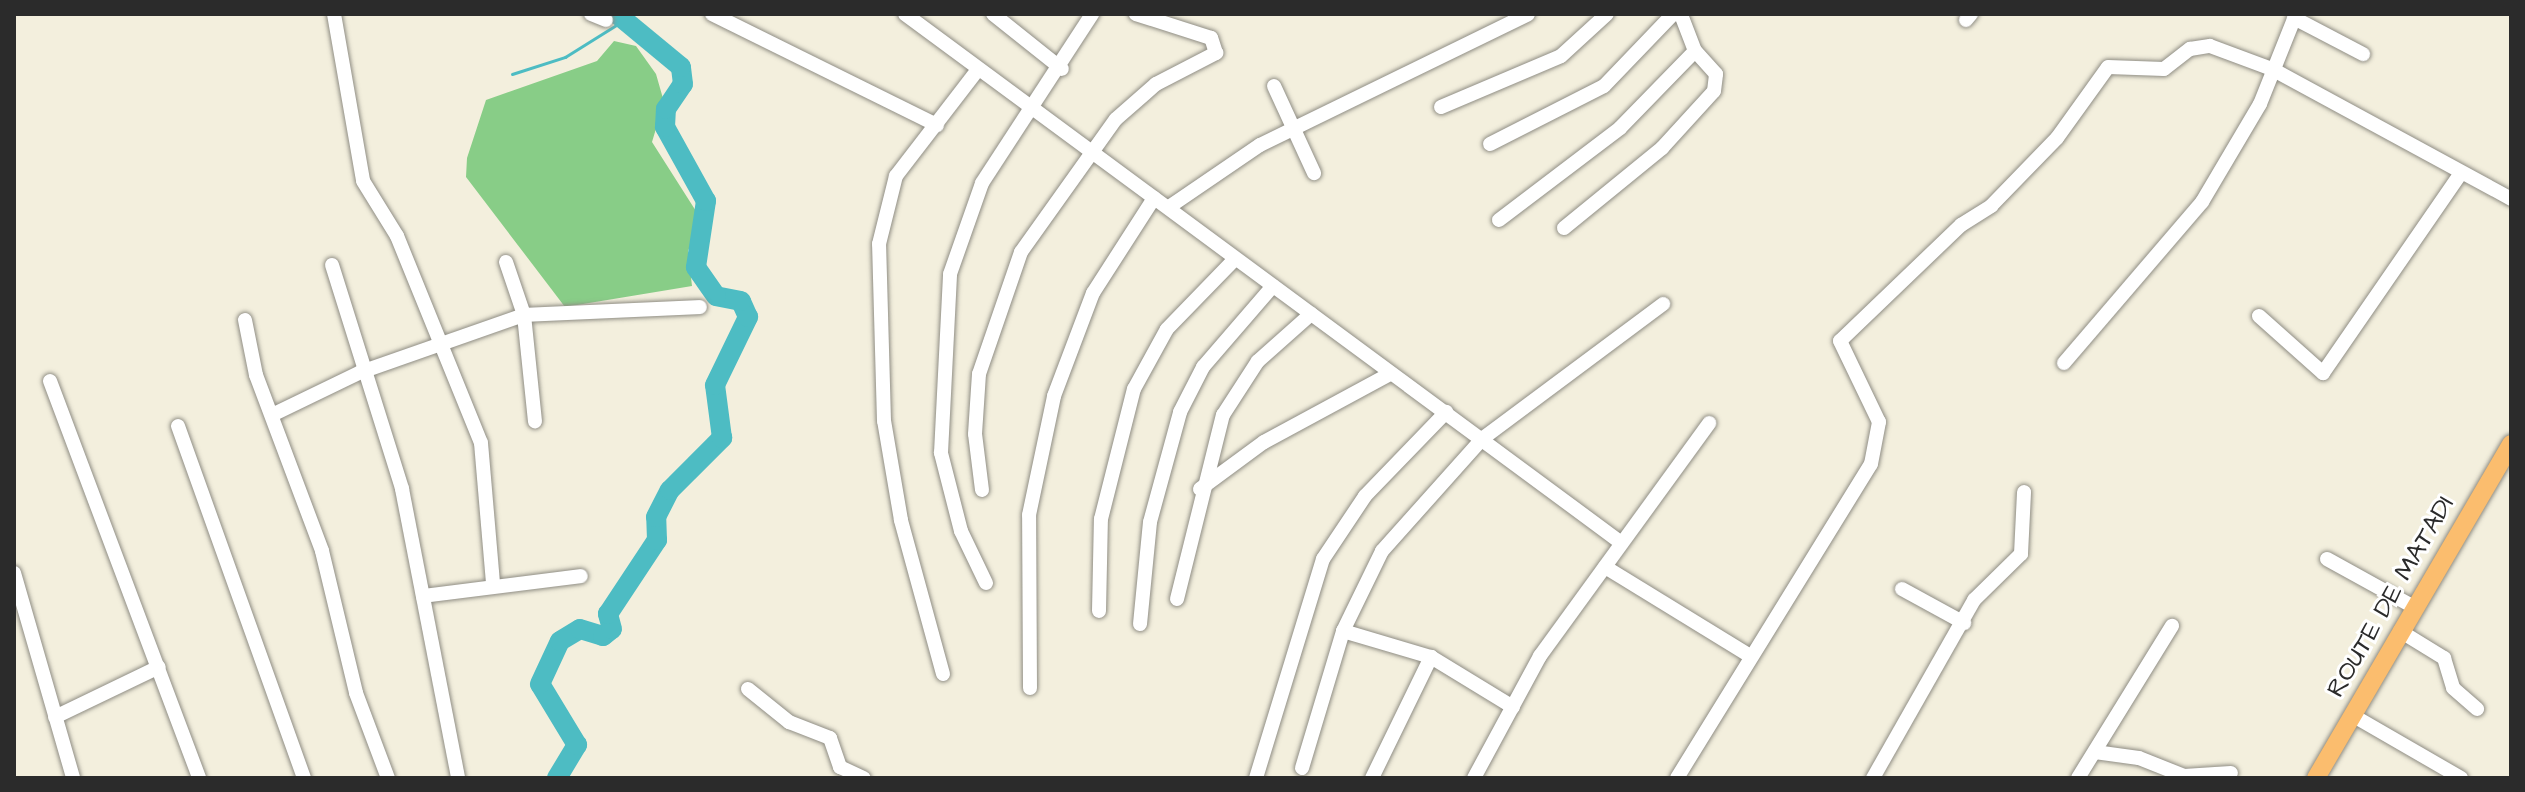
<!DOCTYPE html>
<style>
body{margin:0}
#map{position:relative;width:2525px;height:792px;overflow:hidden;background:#f3efdd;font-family:"Architects Daughter",sans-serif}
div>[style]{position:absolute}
.green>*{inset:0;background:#88cd87}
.stream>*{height:3px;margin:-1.5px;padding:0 1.5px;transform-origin:1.5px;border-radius:1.5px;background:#4dbcc3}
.river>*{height:20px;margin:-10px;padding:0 10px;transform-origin:10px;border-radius:10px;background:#4dbcc3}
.roads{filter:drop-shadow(0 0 2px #8f8d84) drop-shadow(0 0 2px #8f8d84)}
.minor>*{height:14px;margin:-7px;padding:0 7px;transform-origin:7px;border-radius:7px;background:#fff}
.major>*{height:18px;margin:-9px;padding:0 9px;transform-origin:9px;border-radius:9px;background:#fbbd6e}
span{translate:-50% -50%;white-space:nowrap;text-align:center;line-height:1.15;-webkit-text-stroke:6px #fff;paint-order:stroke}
.street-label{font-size:26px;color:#2b2b2b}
.frame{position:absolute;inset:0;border:16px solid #2b2b2b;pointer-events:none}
</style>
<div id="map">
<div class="green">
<i style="clip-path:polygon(614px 41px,636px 46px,656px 74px,664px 102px,652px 142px,701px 219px,688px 251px,692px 286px,565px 307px,466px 177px,467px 158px,486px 100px,597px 61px)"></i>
</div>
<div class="stream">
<i style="left:512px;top:74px;width:56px;rotate:-17.8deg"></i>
<i style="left:565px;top:57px;width:66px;rotate:-32deg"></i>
</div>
<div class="river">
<i style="left:557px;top:778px;width:39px;rotate:-59deg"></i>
<i style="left:577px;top:745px;width:71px;rotate:-121.2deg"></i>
<i style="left:540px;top:684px;width:47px;rotate:-65.1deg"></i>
<i style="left:560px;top:641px;width:23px;rotate:-31deg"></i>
<i style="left:580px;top:629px;width:24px;rotate:17deg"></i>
<i style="left:603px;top:636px;width:11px;rotate:-38deg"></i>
<i style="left:612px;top:629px;width:16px;rotate:-105deg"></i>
<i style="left:608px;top:614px;width:89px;rotate:-56.5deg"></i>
<i style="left:657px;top:540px;width:23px;rotate:-92deg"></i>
<i style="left:656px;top:517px;width:30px;rotate:-63deg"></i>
<i style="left:670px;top:490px;width:74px;rotate:-45deg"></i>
<i style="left:722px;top:438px;width:53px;rotate:-97.5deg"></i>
<i style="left:715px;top:385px;width:76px;rotate:-64.1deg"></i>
<i style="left:748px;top:317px;width:17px;rotate:-114deg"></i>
<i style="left:741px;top:301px;width:25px;rotate:-169deg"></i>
<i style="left:716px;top:296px;width:35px;rotate:-125deg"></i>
<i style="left:696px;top:267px;width:67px;rotate:-81.4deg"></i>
<i style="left:706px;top:201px;width:85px;rotate:-119deg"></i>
<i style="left:665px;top:127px;width:18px;rotate:-87deg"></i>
<i style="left:666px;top:109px;width:30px;rotate:-56deg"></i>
<i style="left:683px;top:84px;width:17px;rotate:-97deg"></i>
<i style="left:681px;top:67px;width:83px;rotate:-140.4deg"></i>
</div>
<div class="roads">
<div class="minor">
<i style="left:334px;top:14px;width:169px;rotate:80.1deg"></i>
<i style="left:363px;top:181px;width:65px;rotate:58.3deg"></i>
<i style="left:397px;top:236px;width:223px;rotate:67.9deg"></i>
<i style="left:481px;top:443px;width:140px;rotate:85.1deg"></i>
<i style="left:591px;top:14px;width:16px;rotate:22deg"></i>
<i style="left:712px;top:14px;width:251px;rotate:26.3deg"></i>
<i style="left:905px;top:14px;width:889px;rotate:36.44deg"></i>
<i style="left:993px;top:14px;width:88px;rotate:38.6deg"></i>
<i style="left:2294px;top:18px;width:78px;rotate:27.6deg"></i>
<i style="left:1966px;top:20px;width:8px;rotate:-50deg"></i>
<i style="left:1274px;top:86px;width:96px;rotate:65.3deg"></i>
<i style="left:1441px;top:107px;width:130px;rotate:-23deg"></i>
<i style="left:1561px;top:56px;width:62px;rotate:-42.4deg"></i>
<i style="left:1490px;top:144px;width:128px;rotate:-27deg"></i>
<i style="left:1604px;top:86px;width:100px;rotate:-46.2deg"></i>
<i style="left:1169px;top:207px;width:110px;rotate:-34.3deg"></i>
<i style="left:1260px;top:145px;width:298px;rotate:-26deg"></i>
<i style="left:1499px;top:220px;width:152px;rotate:-37.2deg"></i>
<i style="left:1620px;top:128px;width:107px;rotate:-45.8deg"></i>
<i style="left:1564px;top:228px;width:127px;rotate:-39.2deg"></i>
<i style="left:1662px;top:148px;width:77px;rotate:-47.6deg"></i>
<i style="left:1714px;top:91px;width:17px;rotate:-83deg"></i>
<i style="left:1716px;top:74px;width:31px;rotate:-132deg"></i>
<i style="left:1695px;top:51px;width:40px;rotate:-111deg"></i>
<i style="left:506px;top:262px;width:56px;rotate:71.2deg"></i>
<i style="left:524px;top:315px;width:107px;rotate:84.1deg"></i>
<i style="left:332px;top:265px;width:235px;rotate:72.6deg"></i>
<i style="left:402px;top:489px;width:294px;rotate:79deg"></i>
<i style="left:2259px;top:316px;width:86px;rotate:41.7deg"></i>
<i style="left:2323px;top:373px;width:243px;rotate:-55.4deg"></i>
<i style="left:245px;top:320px;width:56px;rotate:78.7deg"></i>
<i style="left:256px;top:375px;width:188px;rotate:69.4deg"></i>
<i style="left:322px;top:551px;width:146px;rotate:76.5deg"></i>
<i style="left:356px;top:693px;width:91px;rotate:69.4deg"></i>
<i style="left:2064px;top:363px;width:212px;rotate:-49.4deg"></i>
<i style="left:2202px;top:202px;width:114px;rotate:-59.4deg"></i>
<i style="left:2260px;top:104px;width:97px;rotate:-68.2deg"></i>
<i style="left:50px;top:381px;width:424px;rotate:69.4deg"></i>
<i style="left:274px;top:414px;width:97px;rotate:-25.8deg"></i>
<i style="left:361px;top:372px;width:173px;rotate:-19.3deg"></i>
<i style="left:524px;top:315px;width:176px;rotate:-2.6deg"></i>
<i style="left:178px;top:426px;width:374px;rotate:70.3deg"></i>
<i style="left:1200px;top:489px;width:79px;rotate:-36.3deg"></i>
<i style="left:1264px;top:442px;width:143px;rotate:-28.4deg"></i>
<i style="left:982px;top:490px;width:56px;rotate:-97.1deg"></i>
<i style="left:975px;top:434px;width:60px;rotate:-86.2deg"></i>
<i style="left:979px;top:374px;width:129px;rotate:-71deg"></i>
<i style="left:1021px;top:252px;width:163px;rotate:-54.5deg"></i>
<i style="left:1116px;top:119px;width:53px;rotate:-41.2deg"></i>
<i style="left:1156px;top:84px;width:68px;rotate:-27.3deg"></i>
<i style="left:1216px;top:53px;width:16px;rotate:-108deg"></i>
<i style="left:1211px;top:38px;width:79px;rotate:-162.3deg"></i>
<i style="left:2327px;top:559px;width:99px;rotate:28.9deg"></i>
<i style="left:1605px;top:567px;width:170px;rotate:31.5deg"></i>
<i style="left:14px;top:573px;width:213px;rotate:73.9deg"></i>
<i style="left:986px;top:583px;width:58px;rotate:-115.7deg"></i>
<i style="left:961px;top:531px;width:81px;rotate:-104.4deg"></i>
<i style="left:941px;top:453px;width:179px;rotate:-87.1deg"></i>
<i style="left:950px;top:274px;width:96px;rotate:-70.6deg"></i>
<i style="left:982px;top:183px;width:202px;rotate:-56.9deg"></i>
<i style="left:1902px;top:589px;width:71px;rotate:28.7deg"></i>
<i style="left:423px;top:596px;width:159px;rotate:-7.2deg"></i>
<i style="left:1177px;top:599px;width:190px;rotate:-76deg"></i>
<i style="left:1223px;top:415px;width:64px;rotate:-57.1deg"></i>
<i style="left:1258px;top:361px;width:71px;rotate:-41.6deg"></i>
<i style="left:1099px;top:611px;width:92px;rotate:-88.8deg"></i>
<i style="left:1101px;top:519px;width:134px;rotate:-75.8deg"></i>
<i style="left:1134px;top:389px;width:68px;rotate:-61.2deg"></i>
<i style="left:1167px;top:329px;width:95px;rotate:-45.9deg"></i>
<i style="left:1140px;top:624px;width:102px;rotate:-84.4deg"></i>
<i style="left:1150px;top:522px;width:114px;rotate:-74.7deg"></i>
<i style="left:1180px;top:412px;width:51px;rotate:-62.9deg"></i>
<i style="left:1203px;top:367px;width:107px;rotate:-49.2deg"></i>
<i style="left:1343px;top:631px;width:92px;rotate:16.5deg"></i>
<i style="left:1431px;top:657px;width:96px;rotate:31.4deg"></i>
<i style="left:2400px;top:631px;width:52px;rotate:31.5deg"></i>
<i style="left:2444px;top:658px;width:31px;rotate:73deg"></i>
<i style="left:2453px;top:688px;width:32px;rotate:41deg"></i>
<i style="left:943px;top:674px;width:160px;rotate:-105.3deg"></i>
<i style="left:901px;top:520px;width:100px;rotate:-99.7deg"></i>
<i style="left:884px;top:421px;width:177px;rotate:-91.6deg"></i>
<i style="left:879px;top:244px;width:70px;rotate:-76deg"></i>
<i style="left:896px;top:176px;width:133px;rotate:-52.4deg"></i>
<i style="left:1030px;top:688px;width:173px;rotate:-90.3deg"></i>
<i style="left:1029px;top:515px;width:122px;rotate:-78.1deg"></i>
<i style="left:1054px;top:396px;width:110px;rotate:-69.3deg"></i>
<i style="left:1093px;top:293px;width:113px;rotate:-57.3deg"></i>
<i style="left:748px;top:689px;width:53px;rotate:38.8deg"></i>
<i style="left:789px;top:722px;width:44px;rotate:21.3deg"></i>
<i style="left:830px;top:738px;width:31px;rotate:71deg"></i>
<i style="left:840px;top:767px;width:26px;rotate:25deg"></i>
<i style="left:2352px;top:715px;width:126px;rotate:30deg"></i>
<i style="left:55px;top:717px;width:115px;rotate:-25.7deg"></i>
<i style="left:2095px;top:752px;width:44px;rotate:7.8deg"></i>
<i style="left:2139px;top:758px;width:48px;rotate:21.8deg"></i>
<i style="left:2184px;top:776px;width:47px;rotate:-3.7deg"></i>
<i style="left:1302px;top:768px;width:143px;rotate:-73.3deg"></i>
<i style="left:1343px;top:631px;width:89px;rotate:-64deg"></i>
<i style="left:1382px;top:551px;width:150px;rotate:-48.2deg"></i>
<i style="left:1482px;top:439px;width:226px;rotate:-36.7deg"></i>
<i style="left:1256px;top:778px;width:229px;rotate:-73deg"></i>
<i style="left:1323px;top:559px;width:76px;rotate:-56.3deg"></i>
<i style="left:1365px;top:496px;width:117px;rotate:-46deg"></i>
<i style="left:1372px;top:778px;width:135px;rotate:-64deg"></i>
<i style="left:1474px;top:778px;width:139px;rotate:-61.6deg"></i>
<i style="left:1540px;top:656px;width:288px;rotate:-54deg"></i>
<i style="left:1677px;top:778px;width:369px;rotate:-58.3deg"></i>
<i style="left:1871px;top:464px;width:43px;rotate:-79.2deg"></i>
<i style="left:1879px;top:422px;width:90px;rotate:-115.7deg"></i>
<i style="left:1840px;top:341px;width:168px;rotate:-43.8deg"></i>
<i style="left:1961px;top:225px;width:36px;rotate:-32deg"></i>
<i style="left:1991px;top:206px;width:95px;rotate:-45.9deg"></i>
<i style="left:2057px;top:138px;width:87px;rotate:-54.3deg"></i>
<i style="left:2108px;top:67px;width:56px;rotate:2deg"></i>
<i style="left:2164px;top:69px;width:33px;rotate:-38deg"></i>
<i style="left:2190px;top:49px;width:20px;rotate:-9deg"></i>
<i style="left:2210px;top:46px;width:66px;rotate:20.4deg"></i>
<i style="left:2272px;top:69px;width:272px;rotate:28.5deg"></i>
<i style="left:1873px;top:778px;width:205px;rotate:-60.4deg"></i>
<i style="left:1974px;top:600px;width:66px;rotate:-44.4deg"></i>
<i style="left:2021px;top:554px;width:62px;rotate:-87.2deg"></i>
<i style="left:2078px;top:778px;width:179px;rotate:-58.3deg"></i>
</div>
<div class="major">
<i style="left:2316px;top:778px;width:387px;rotate:-59.7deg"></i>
</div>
</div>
<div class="street-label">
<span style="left:2391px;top:597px;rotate:-60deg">ROUTE DE MATADI</span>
</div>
<div class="frame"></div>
</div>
